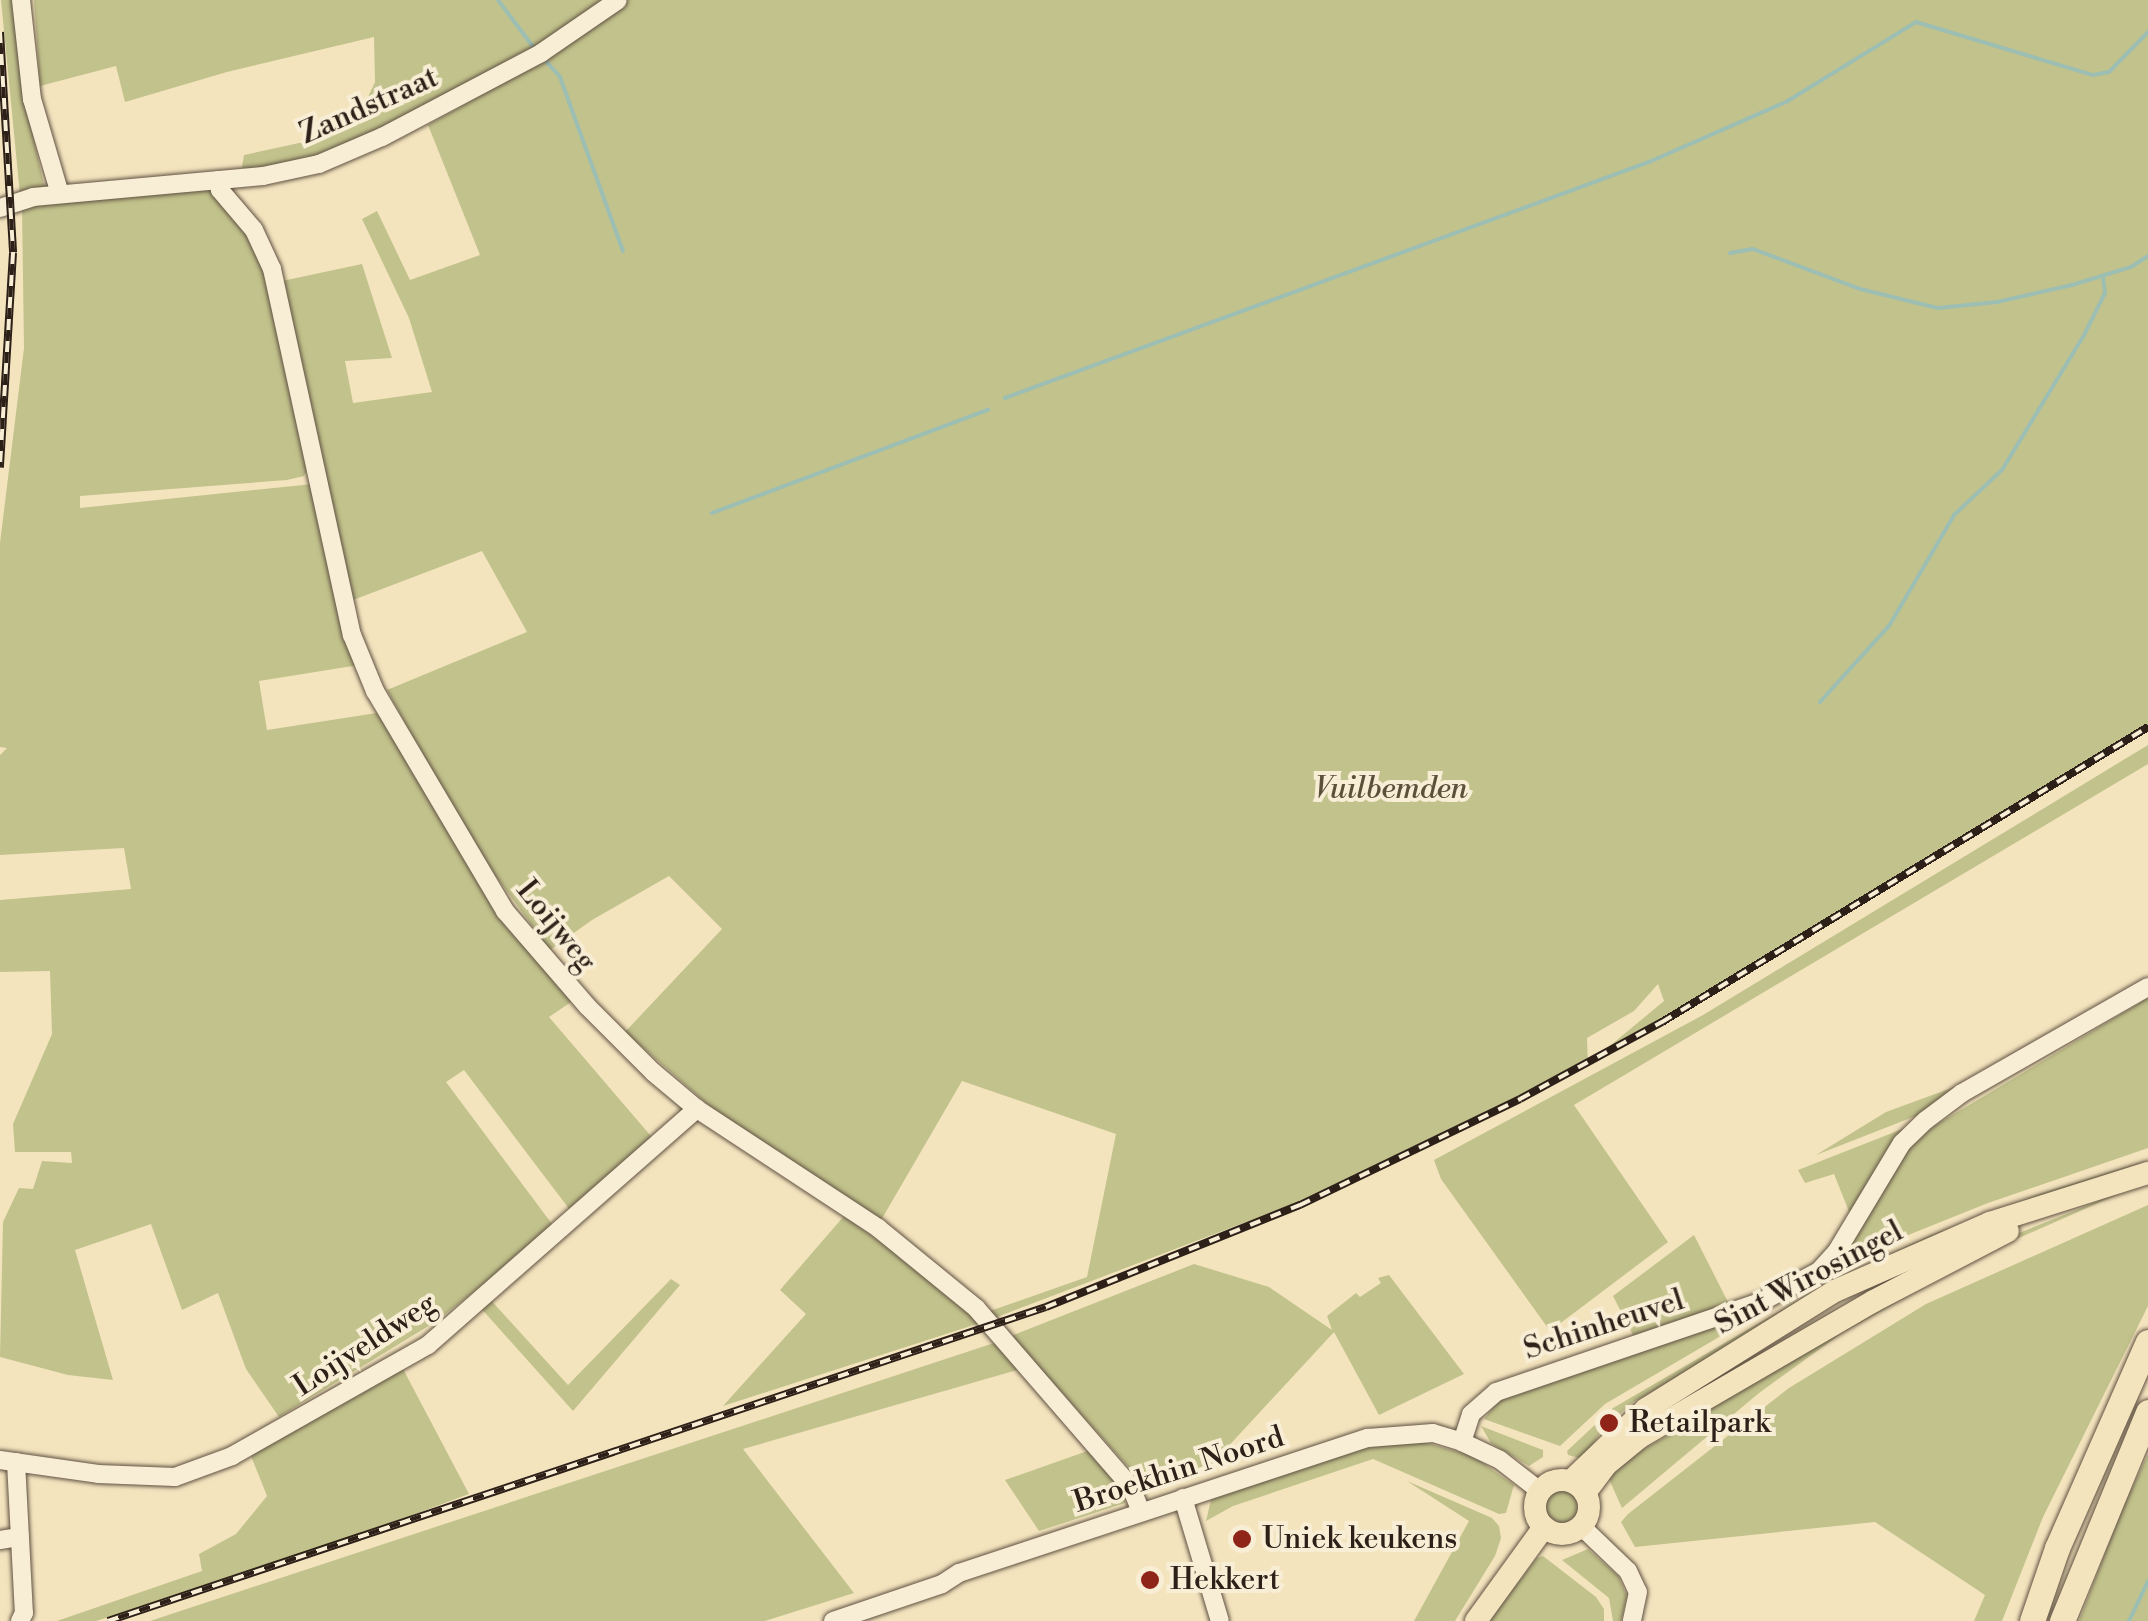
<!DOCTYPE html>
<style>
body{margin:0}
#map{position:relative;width:2148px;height:1621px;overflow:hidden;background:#f4e4be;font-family:"Libre Bodoni",serif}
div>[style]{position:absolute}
.green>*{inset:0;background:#c2c28c}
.round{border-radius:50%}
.stream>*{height:4px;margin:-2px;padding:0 2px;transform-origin:2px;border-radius:2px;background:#9cbeb3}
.roads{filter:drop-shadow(0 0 2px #5f5142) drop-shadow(0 0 2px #5f5142)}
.minor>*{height:18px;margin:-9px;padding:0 9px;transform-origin:9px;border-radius:9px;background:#f8edd5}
.major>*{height:22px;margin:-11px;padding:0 11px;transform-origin:11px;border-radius:11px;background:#f4e4be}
.major>.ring{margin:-11px;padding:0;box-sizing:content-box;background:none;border:22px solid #f4e4be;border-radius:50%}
.highway>*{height:25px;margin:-12.5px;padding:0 12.5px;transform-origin:12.5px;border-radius:12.5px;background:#f4e4be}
.rail>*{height:8px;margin-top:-4px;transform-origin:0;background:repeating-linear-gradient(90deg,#f8edd5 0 11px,#2d2018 0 22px);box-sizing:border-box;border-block:2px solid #2d2018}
.dots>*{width:28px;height:28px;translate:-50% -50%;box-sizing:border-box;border:5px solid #f8edd5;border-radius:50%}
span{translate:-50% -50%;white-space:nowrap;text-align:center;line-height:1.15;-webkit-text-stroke:8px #f8edd5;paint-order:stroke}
.street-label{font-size:30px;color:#2d2018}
.park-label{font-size:30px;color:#5a513b;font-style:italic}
.poi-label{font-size:30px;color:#2d2018}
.left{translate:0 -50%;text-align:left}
</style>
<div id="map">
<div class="green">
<i style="clip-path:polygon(1px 0,16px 0,31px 127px,46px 194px,20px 195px)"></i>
<i style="clip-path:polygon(34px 0,605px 0,541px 45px,364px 138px,310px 159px,247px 171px,242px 167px,244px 155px,327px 137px,356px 122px,375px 82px,374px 37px,227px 72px,125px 102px,116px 66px,40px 86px)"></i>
<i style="clip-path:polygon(evenodd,628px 0,2148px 0,2148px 727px,1883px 892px,1587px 1066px,1330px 1190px,997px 1317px,990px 1311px,1087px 1277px,1116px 1134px,962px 1081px,880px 1222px,720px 1115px,625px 1032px,722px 929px,669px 876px,592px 920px,550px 950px,473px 845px,387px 690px,527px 632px,482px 551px,353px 600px,282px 281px,362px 264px,392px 358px,345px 361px,353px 403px,432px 392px,409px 318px,362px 219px,377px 211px,410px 280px,480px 255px,428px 125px,544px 60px,628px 0,1658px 984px,1664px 1001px,1588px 1064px,1587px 1038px,1634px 1011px,1658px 984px)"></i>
<i style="clip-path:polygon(206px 187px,251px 236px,266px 269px,309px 466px,304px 476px,287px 480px,80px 496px,80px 508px,313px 484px,359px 665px,259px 681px,267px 730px,383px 712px,478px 875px,577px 998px,549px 1017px,656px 1142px,573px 1214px,464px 1070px,446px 1082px,555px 1228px,435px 1322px,279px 1417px,246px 1369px,218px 1293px,182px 1310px,151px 1224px,75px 1250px,113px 1380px,68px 1375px,0 1357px,3px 1222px,19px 1188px,33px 1189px,42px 1161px,72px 1163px,71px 1152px,15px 1152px,13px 1124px,52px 1034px,50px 971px,0 972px,0 900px,131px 889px,124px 848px,0 855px,0 755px,7px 748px,0 747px,0 543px,24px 348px,22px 209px,57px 199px)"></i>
<i style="clip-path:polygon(2148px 745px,2148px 764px,1574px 1105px,1668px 1242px,1550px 1331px,1441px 1179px,1434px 1160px,1703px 1015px)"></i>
<i style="clip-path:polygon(2148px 998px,2148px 1148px,1988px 1203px,1836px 1264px,1906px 1150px,1934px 1126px)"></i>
<i style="clip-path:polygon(1987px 1075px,1931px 1110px,1816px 1155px,1886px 1112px)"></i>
<i style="clip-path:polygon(1910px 1126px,1850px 1214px,1834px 1174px,1805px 1183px,1798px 1170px)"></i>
<i style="clip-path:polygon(2148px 1160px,1934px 1239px,1633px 1402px,1603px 1429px,1583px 1459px,1568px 1455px,1567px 1451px,1613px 1408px,1826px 1284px,1931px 1235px,2039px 1194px)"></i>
<i style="clip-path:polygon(2148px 1181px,1985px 1253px,1842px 1333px,1759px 1393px,1622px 1508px,1608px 1477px,1623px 1460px,1682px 1428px,1706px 1404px,1982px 1248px)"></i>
<i style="clip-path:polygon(2148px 1205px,2148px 1306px,2043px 1517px,2002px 1621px,1974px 1621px,1985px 1595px,1875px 1522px,1635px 1547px,1621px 1522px,1628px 1514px,1789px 1388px,1926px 1304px)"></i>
<i style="clip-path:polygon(844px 1216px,914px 1266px,980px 1323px,723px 1406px,806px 1314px,780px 1290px)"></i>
<i style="clip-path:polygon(1694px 1235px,1730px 1306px,1635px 1339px,1613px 1296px)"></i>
<i style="clip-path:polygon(1194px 1264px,1269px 1287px,1332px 1330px,1327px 1316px,1356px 1293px,1360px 1297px,1381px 1283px,1378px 1278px,1389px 1275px,1464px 1374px,1379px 1415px,1334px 1332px,1200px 1477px,1150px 1491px,1011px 1336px)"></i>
<i style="clip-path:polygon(671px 1279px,680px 1285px,573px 1411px,478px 1305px,488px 1297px,568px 1385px)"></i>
<i style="clip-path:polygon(1782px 1300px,1605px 1404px,1560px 1446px,1484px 1419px,1501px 1398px)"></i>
<i style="clip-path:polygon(997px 1342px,1021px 1369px,743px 1449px,854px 1593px,765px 1621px,150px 1621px)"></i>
<i style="clip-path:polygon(402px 1367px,469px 1494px,305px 1555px,96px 1621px,57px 1621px,202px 1571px,199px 1554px,236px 1534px,267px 1496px,249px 1451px)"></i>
<i style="clip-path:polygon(1481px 1426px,1543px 1450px,1543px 1457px,1529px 1466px,1491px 1443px)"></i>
<i style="clip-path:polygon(1419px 1441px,1473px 1456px,1514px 1485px,1506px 1513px,1499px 1514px,1373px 1459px,1233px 1506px,1206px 1521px,1211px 1500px,1221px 1494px,1346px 1451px)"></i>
<i style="clip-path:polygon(1093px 1449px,1126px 1487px,1125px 1503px,1039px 1531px,1005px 1480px)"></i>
<i style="clip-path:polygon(2148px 1454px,2148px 1621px,2079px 1621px,2121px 1512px)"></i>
<i style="clip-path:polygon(1407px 1481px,1492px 1518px,1499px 1526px,1501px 1538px,1495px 1556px,1455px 1621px,1414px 1621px,1469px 1521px)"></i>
<i class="round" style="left:1545px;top:1489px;width:34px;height:34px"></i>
<i style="clip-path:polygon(1588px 1549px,1618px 1576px,1627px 1596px,1621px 1621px,1613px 1621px,1609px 1598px,1562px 1560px)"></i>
<i style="clip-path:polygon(1543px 1556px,1596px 1597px,1604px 1609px,1604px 1621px,1488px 1621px,1537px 1558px)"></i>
</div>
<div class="stream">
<i style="left:498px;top:0;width:60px;rotate:53.1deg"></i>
<i style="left:544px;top:59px;width:24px;rotate:48deg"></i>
<i style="left:560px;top:77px;width:185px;rotate:70.1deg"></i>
<i style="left:1730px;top:253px;width:23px;rotate:-10deg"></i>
<i style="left:1753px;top:249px;width:114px;rotate:20.5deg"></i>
<i style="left:1860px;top:289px;width:80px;rotate:13.7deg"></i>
<i style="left:1938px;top:308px;width:59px;rotate:-5.8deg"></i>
<i style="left:1997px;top:302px;width:77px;rotate:-12.8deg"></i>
<i style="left:2072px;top:285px;width:62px;rotate:-17deg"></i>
<i style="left:2131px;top:267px;width:20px;rotate:-33deg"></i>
<i style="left:1005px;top:398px;width:686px;rotate:-20.13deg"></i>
<i style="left:1649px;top:162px;width:150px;rotate:-23.7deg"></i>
<i style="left:1786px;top:102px;width:153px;rotate:-31.6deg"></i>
<i style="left:1916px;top:22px;width:185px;rotate:16.7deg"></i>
<i style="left:2093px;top:75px;width:16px;rotate:-11deg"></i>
<i style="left:2109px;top:72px;width:56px;rotate:-45.7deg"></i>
<i style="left:712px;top:513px;width:295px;rotate:-20.5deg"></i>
<i style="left:1820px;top:702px;width:103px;rotate:-47.8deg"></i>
<i style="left:1889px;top:626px;width:129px;rotate:-59.6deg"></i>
<i style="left:1954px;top:515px;width:66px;rotate:-43.2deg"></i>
<i style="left:2002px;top:470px;width:158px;rotate:-58.7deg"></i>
<i style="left:2084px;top:335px;width:47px;rotate:-63.4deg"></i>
<i style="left:2105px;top:293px;width:17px;rotate:-97deg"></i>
<i style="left:2129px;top:1621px;width:44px;rotate:-64.6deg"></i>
</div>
<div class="roads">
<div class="minor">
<i style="left:21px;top:0;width:100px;rotate:83.7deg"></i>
<i style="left:32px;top:99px;width:99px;rotate:73.6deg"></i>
<i style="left:218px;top:180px;width:10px;rotate:79deg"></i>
<i style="left:220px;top:190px;width:52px;rotate:49.6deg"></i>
<i style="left:254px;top:230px;width:43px;rotate:65.2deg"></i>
<i style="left:272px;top:269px;width:375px;rotate:77.7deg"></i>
<i style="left:352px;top:635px;width:61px;rotate:67.7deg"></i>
<i style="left:375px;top:691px;width:256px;rotate:59.4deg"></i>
<i style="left:505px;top:911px;width:125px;rotate:49.2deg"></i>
<i style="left:587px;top:1006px;width:93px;rotate:45deg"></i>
<i style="left:653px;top:1072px;width:57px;rotate:40.1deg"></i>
<i style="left:697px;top:1109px;width:217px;rotate:33.3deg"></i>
<i style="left:878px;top:1228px;width:127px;rotate:39.2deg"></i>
<i style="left:976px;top:1308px;width:237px;rotate:49.1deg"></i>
<i style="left:1131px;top:1487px;width:27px;rotate:68deg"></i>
<i style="left:0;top:208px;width:35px;rotate:-18deg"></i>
<i style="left:33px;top:197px;width:231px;rotate:-5.2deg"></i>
<i style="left:263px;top:176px;width:57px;rotate:-12.1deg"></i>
<i style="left:319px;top:164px;width:69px;rotate:-23.2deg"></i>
<i style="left:382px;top:137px;width:180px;rotate:-27.8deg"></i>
<i style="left:541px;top:53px;width:93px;rotate:-34.5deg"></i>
<i style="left:1462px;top:1442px;width:29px;rotate:-72deg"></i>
<i style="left:1471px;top:1414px;width:33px;rotate:-41deg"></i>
<i style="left:1496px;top:1392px;width:280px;rotate:-18.8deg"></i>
<i style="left:1761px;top:1302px;width:66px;rotate:-28.1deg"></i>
<i style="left:1819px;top:1271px;width:27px;rotate:-48deg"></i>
<i style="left:1837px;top:1251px;width:126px;rotate:-59deg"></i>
<i style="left:1902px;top:1143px;width:33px;rotate:-44deg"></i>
<i style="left:1926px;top:1120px;width:45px;rotate:-36.9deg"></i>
<i style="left:1962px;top:1093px;width:214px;rotate:-29.7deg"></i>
<i style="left:0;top:1460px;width:99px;rotate:8.1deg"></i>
<i style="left:98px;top:1474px;width:77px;rotate:2.2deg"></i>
<i style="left:175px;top:1477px;width:61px;rotate:-20.2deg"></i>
<i style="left:232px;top:1456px;width:225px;rotate:-29.5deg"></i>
<i style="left:428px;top:1345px;width:358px;rotate:-41.3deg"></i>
<i style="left:16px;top:1462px;width:151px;rotate:87deg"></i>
<i style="left:24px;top:1613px;width:9px;rotate:117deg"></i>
<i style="left:1183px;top:1498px;width:128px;rotate:73.3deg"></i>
<i style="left:1581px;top:1526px;width:65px;rotate:43.8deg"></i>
<i style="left:1628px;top:1571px;width:23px;rotate:65deg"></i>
<i style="left:1638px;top:1592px;width:30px;rotate:102deg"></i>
<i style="left:0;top:1540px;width:20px;rotate:-9deg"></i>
<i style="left:833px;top:1621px;width:115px;rotate:-18.7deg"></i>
<i style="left:942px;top:1584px;width:20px;rotate:-33deg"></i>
<i style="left:959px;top:1573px;width:431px;rotate:-18.3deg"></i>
<i style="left:1368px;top:1438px;width:65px;rotate:-4.4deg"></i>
<i style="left:1433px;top:1433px;width:30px;rotate:17deg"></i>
<i style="left:1462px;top:1442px;width:42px;rotate:25.3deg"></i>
<i style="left:1500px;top:1460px;width:51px;rotate:37.8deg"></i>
</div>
<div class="major">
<i class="ring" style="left:1535px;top:1480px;width:32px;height:32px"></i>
<i style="left:1571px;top:1481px;width:104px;rotate:-43.8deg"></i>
<i style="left:1646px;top:1409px;width:223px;rotate:-32deg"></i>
<i style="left:1835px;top:1291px;width:169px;rotate:-23.7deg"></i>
<i style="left:1990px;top:1223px;width:166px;rotate:-17.6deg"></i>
<i style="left:1585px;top:1493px;width:36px;rotate:-53deg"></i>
<i style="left:1607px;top:1464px;width:43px;rotate:-39.3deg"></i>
<i style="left:1640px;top:1437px;width:271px;rotate:-30.2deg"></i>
<i style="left:1874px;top:1301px;width:151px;rotate:-27.6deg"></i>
<i style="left:1476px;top:1621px;width:116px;rotate:-54.1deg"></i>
</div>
<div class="highway">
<i style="left:2032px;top:1621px;width:77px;rotate:-71.1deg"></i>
<i style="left:2057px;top:1548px;width:225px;rotate:-66.2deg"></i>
<i style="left:2062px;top:1621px;width:226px;rotate:-67.6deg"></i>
</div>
</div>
<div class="rail">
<i style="left:0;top:32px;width:221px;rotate:86.6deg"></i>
<i style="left:13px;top:253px;width:215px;rotate:93.5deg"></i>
<i style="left:108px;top:1621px;width:989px;rotate:-18.51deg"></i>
<i style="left:1046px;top:1307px;width:274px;rotate:-21.9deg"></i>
<i style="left:1300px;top:1205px;width:244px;rotate:-25.7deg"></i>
<i style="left:1520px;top:1099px;width:162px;rotate:-28.5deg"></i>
<i style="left:1662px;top:1022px;width:569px;rotate:-31.26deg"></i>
</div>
<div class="dots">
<i style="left:1609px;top:1423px;background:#8f2418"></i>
<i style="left:1242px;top:1539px;background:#8f2418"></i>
<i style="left:1150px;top:1580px;background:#8f2418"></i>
</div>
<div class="street-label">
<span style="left:369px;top:106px;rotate:-24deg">Zandstraat</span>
<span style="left:556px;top:926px;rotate:51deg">Loijweg</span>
<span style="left:1809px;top:1278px;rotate:-28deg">Sint Wirosingel</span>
<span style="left:1604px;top:1325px;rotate:-18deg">Schinheuvel</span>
<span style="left:365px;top:1345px;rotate:-33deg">Loijveldweg</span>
<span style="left:1179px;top:1470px;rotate:-18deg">Broekhin Noord</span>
</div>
<div class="park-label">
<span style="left:1391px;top:789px">Vuilbemden</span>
</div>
<div class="poi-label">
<span class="left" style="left:1629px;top:1423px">Retailpark</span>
<span class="left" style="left:1262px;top:1539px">Uniek keukens</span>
<span class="left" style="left:1170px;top:1580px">Hekkert</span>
</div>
</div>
